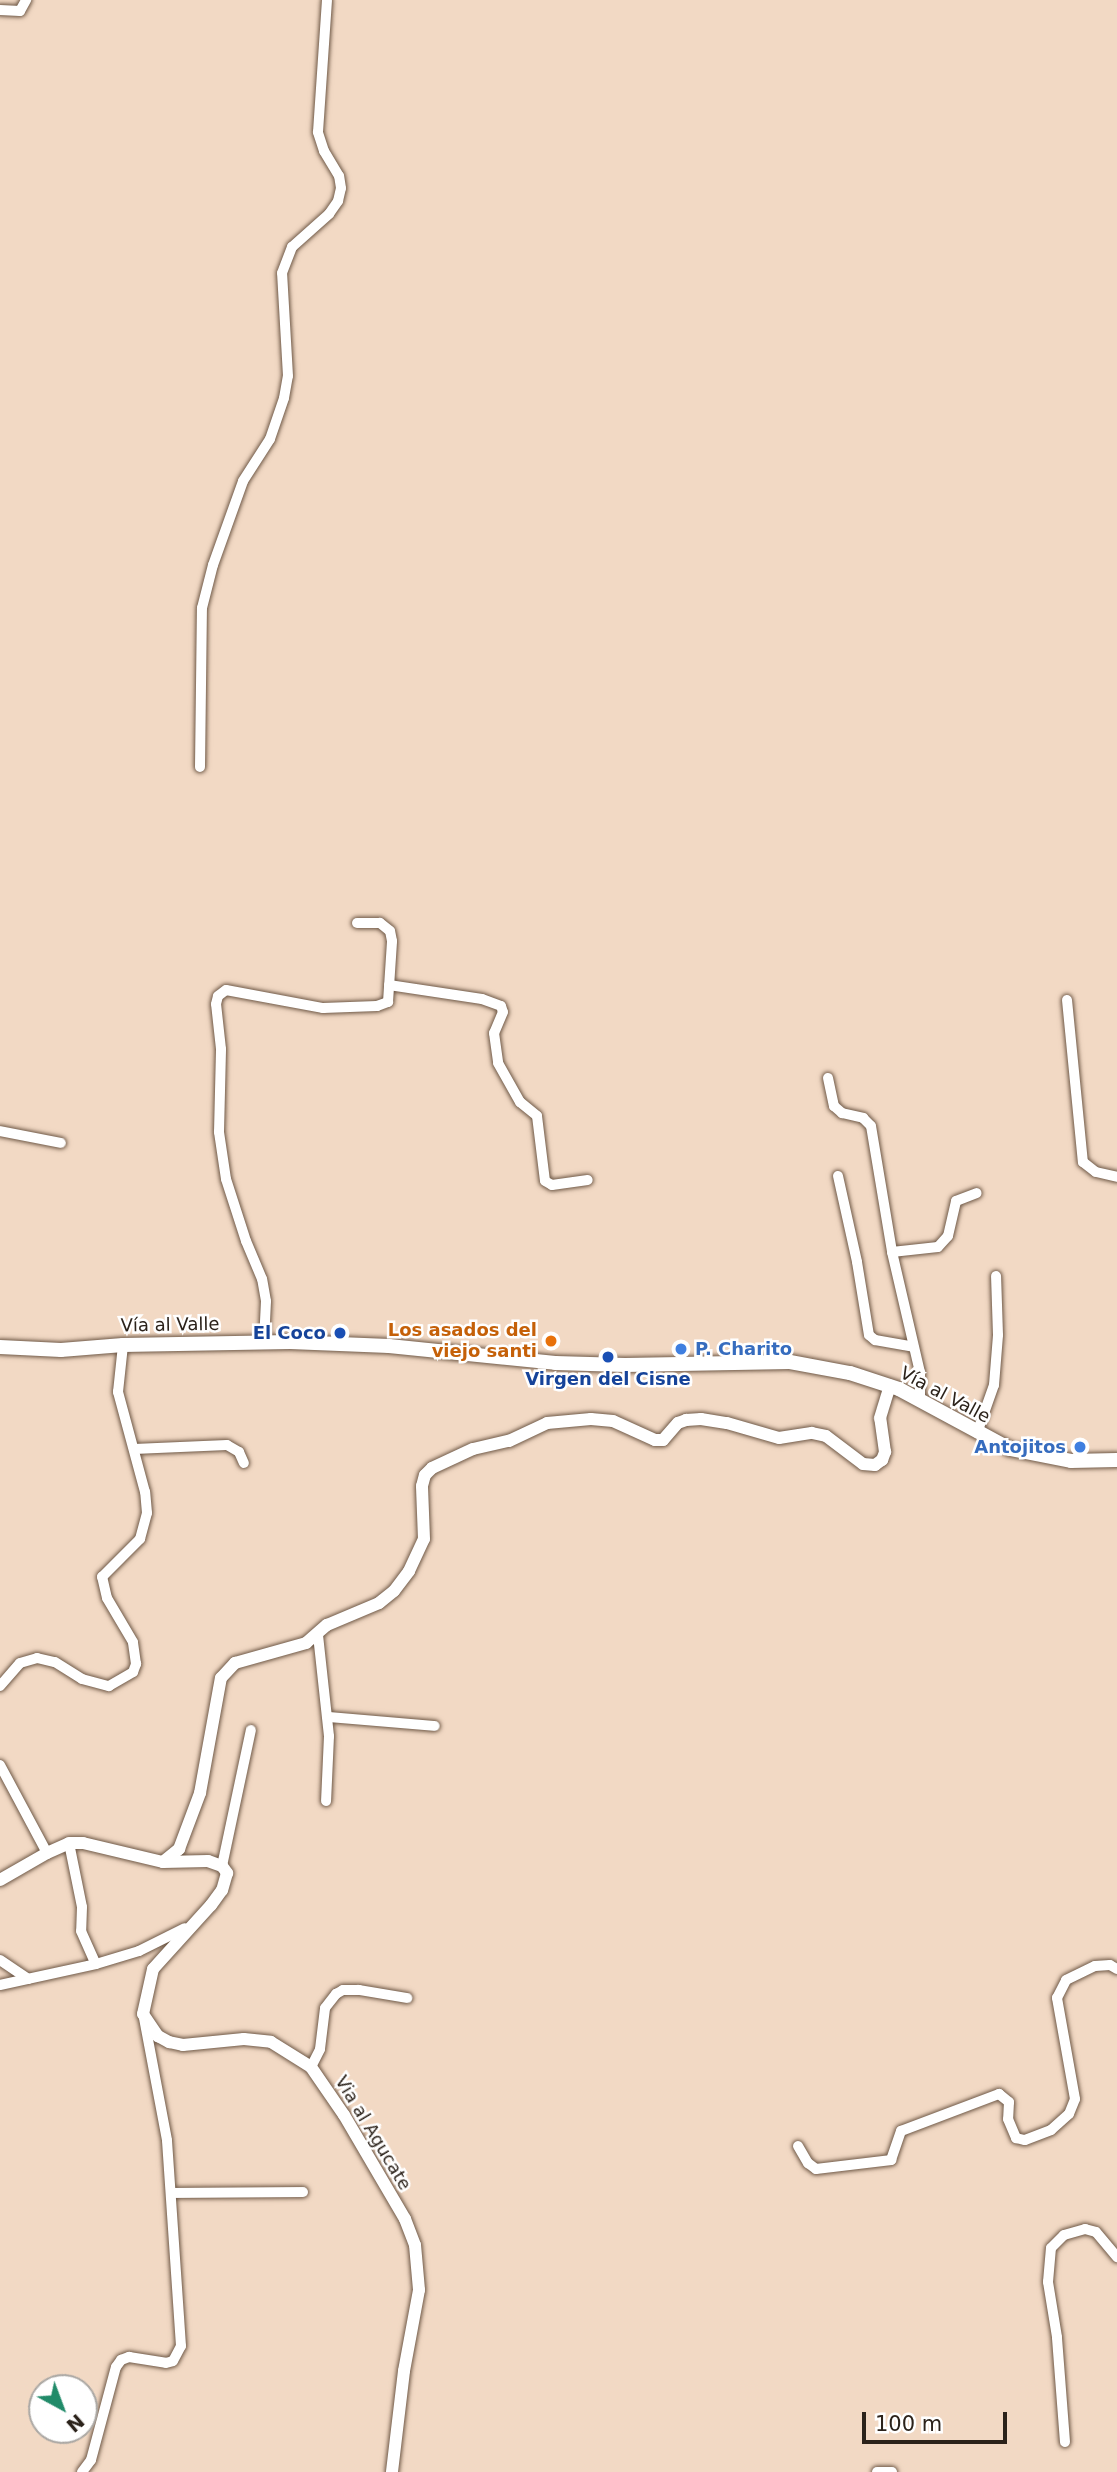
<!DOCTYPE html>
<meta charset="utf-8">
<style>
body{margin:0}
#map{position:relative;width:1117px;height:2472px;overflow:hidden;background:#f2d9c4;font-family:"DejaVu Sans",sans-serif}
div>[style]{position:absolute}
.roads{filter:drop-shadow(0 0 2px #6f5947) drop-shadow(0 0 2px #6f5947)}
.minor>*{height:10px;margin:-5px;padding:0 5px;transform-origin:5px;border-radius:5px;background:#fff}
.tertiary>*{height:12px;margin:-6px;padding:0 6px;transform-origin:6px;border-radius:6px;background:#fff}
.secondary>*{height:14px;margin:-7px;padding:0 7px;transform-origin:7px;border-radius:7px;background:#fff}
.dots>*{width:19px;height:19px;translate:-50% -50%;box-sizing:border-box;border:4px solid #fff;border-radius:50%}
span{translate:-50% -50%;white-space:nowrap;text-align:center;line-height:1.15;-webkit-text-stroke:5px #fff;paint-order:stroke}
.street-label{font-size:18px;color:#2b221a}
.food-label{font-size:18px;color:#c56008;font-weight:700}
.right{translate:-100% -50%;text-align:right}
.transit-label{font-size:18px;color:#164399;font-weight:700}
.shop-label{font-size:18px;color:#366cbe;font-weight:700}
.left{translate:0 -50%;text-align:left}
.north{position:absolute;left:28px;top:2374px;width:70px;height:70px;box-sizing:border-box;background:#fff;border:2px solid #aaa7a3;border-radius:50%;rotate:139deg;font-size:19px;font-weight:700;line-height:28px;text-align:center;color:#2b221a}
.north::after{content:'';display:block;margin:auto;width:24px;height:32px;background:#218b69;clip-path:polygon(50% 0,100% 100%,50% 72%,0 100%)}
.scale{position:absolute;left:862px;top:2412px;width:145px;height:32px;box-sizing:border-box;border:4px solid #2b221a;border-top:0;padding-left:9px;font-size:21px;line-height:24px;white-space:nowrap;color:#2b221a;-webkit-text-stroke:5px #fff;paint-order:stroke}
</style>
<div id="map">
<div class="roads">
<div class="minor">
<i style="left:0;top:10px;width:20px;rotate:3deg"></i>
<i style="left:20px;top:11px;width:13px;rotate:-61deg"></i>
<i style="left:200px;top:767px;width:159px;rotate:-89.3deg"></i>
<i style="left:202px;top:608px;width:44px;rotate:-75.7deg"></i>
<i style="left:213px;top:565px;width:89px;rotate:-70.3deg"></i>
<i style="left:243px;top:481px;width:50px;rotate:-57.3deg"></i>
<i style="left:270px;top:439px;width:43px;rotate:-71.1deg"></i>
<i style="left:284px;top:398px;width:22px;rotate:-80deg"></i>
<i style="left:288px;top:376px;width:103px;rotate:-93.3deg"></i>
<i style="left:282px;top:273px;width:28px;rotate:-69deg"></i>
<i style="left:292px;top:247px;width:50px;rotate:-41.7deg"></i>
<i style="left:329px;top:214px;width:16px;rotate:-55deg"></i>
<i style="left:338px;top:201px;width:13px;rotate:-77deg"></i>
<i style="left:341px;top:188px;width:12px;rotate:-99deg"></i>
<i style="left:339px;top:176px;width:29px;rotate:-121deg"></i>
<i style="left:324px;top:151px;width:20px;rotate:-108deg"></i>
<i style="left:318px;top:132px;width:132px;rotate:-86.1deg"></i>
<i style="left:389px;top:985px;width:94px;rotate:8.6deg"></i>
<i style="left:482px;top:999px;width:20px;rotate:20deg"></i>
<i style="left:501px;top:1006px;width:6px;rotate:72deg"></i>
<i style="left:503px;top:1012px;width:23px;rotate:113deg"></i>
<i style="left:494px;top:1033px;width:30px;rotate:82deg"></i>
<i style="left:498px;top:1063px;width:45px;rotate:60.6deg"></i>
<i style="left:520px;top:1102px;width:22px;rotate:39deg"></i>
<i style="left:537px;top:1116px;width:65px;rotate:83deg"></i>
<i style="left:545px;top:1181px;width:8px;rotate:30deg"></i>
<i style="left:552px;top:1185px;width:36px;rotate:-8deg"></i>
<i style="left:1067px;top:1000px;width:163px;rotate:84.4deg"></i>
<i style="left:1083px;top:1162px;width:16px;rotate:38deg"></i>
<i style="left:1096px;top:1172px;width:22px;rotate:13deg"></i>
<i style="left:828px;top:1078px;width:29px;rotate:78deg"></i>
<i style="left:834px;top:1106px;width:11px;rotate:41deg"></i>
<i style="left:842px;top:1113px;width:22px;rotate:13deg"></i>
<i style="left:863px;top:1118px;width:11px;rotate:45deg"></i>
<i style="left:871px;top:1126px;width:128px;rotate:80.5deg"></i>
<i style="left:892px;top:1252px;width:123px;rotate:76.9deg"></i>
<i style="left:920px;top:1372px;width:28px;rotate:90deg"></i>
<i style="left:0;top:1131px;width:62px;rotate:11.1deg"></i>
<i style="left:838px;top:1176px;width:88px;rotate:77.5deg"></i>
<i style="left:857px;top:1262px;width:74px;rotate:80.7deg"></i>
<i style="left:869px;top:1335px;width:8px;rotate:40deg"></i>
<i style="left:875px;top:1340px;width:39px;rotate:10deg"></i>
<i style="left:892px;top:1252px;width:46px;rotate:-6.2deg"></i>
<i style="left:938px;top:1247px;width:15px;rotate:-48deg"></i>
<i style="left:948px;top:1236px;width:36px;rotate:-77deg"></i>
<i style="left:956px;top:1201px;width:22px;rotate:-21deg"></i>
<i style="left:264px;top:1342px;width:41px;rotate:-87.2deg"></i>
<i style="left:266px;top:1301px;width:22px;rotate:-100deg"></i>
<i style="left:262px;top:1279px;width:41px;rotate:-112.8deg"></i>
<i style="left:246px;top:1241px;width:65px;rotate:-107.9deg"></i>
<i style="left:226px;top:1179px;width:48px;rotate:-98.5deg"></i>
<i style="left:219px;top:1132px;width:83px;rotate:-88.6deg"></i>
<i style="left:221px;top:1049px;width:45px;rotate:-96.3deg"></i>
<i style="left:216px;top:1004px;width:8px;rotate:-76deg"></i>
<i style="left:218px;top:996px;width:10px;rotate:-37deg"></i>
<i style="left:226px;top:990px;width:99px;rotate:10.5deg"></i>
<i style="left:323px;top:1008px;width:54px;rotate:-2.1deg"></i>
<i style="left:377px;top:1006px;width:12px;rotate:-20deg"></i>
<i style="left:388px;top:1002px;width:61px;rotate:-86.2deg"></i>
<i style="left:392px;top:941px;width:10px;rotate:-101deg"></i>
<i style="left:390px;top:931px;width:13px;rotate:-141deg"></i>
<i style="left:380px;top:923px;width:23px;rotate:180deg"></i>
<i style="left:977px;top:1433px;width:51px;rotate:-70.5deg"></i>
<i style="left:994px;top:1385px;width:50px;rotate:-85.4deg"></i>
<i style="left:998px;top:1335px;width:59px;rotate:-91.9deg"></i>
<i style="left:134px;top:1449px;width:93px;rotate:-2.5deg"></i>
<i style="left:227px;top:1445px;width:14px;rotate:30deg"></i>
<i style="left:239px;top:1452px;width:12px;rotate:66deg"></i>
<i style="left:318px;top:1635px;width:102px;rotate:83.8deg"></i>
<i style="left:329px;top:1736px;width:65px;rotate:92.6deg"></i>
<i style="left:0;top:1686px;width:30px;rotate:-49deg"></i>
<i style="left:20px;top:1663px;width:18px;rotate:-16deg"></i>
<i style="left:37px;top:1658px;width:18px;rotate:13deg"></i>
<i style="left:55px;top:1662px;width:32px;rotate:32deg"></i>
<i style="left:82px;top:1679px;width:28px;rotate:15deg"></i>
<i style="left:109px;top:1686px;width:28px;rotate:-30deg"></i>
<i style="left:133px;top:1672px;width:9px;rotate:-69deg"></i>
<i style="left:136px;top:1664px;width:22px;rotate:-98deg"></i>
<i style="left:133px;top:1642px;width:51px;rotate:-120.6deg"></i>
<i style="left:107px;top:1598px;width:22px;rotate:-103deg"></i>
<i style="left:102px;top:1577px;width:54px;rotate:-45deg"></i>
<i style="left:140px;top:1539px;width:27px;rotate:-75deg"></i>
<i style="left:147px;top:1513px;width:21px;rotate:-95deg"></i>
<i style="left:145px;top:1492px;width:104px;rotate:-105.1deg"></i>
<i style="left:118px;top:1392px;width:47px;rotate:-83.9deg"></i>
<i style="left:328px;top:1717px;width:107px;rotate:4.8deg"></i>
<i style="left:0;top:1765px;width:100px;rotate:61.9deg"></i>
<i style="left:69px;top:1843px;width:65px;rotate:78.5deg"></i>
<i style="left:82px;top:1907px;width:24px;rotate:92deg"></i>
<i style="left:81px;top:1931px;width:36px;rotate:66deg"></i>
<i style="left:222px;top:1866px;width:139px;rotate:-78deg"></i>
<i style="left:0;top:1960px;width:34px;rotate:34deg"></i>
<i style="left:0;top:1985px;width:98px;rotate:-12.3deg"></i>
<i style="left:96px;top:1964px;width:45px;rotate:-16.8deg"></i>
<i style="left:139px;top:1951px;width:51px;rotate:-26.6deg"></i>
<i style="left:311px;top:2067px;width:20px;rotate:-63deg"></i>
<i style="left:320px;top:2049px;width:41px;rotate:-83deg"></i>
<i style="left:325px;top:2008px;width:18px;rotate:-52deg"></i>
<i style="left:336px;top:1994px;width:8px;rotate:-30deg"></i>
<i style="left:343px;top:1990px;width:16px"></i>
<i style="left:359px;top:1990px;width:49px;rotate:9.5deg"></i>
<i style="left:798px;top:2146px;width:20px;rotate:60deg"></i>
<i style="left:808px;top:2163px;width:10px;rotate:37deg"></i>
<i style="left:816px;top:2169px;width:76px;rotate:-6.8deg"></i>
<i style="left:891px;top:2160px;width:31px;rotate:-71deg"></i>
<i style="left:901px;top:2131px;width:105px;rotate:-20.7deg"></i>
<i style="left:999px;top:2094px;width:13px;rotate:39deg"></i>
<i style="left:1009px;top:2102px;width:17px;rotate:93deg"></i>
<i style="left:1008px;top:2119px;width:21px;rotate:67deg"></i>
<i style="left:1016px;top:2138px;width:9px;rotate:13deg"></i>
<i style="left:1025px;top:2140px;width:28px;rotate:-21deg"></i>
<i style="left:1051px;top:2130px;width:24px;rotate:-42deg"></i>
<i style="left:1069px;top:2114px;width:16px;rotate:-68deg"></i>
<i style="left:1075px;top:2099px;width:103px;rotate:-100.1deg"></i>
<i style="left:1057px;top:1998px;width:20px;rotate:-63deg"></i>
<i style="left:1066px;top:1980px;width:32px;rotate:-26deg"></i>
<i style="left:1095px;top:1966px;width:15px;rotate:-4deg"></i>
<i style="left:1110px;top:1965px;width:8px;rotate:30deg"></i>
<i style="left:172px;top:2193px;width:131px;rotate:-0.4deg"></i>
<i style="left:1065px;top:2442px;width:105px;rotate:-94.4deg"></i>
<i style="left:1057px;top:2337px;width:56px;rotate:-99.3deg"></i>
<i style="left:1048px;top:2282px;width:34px;rotate:-85deg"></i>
<i style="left:1051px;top:2248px;width:18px;rotate:-45deg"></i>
<i style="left:1064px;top:2235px;width:22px;rotate:-16deg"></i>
<i style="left:1085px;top:2229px;width:11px;rotate:15deg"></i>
<i style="left:1096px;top:2232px;width:33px;rotate:50deg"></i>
<i style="left:82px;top:2472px;width:15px;rotate:-53deg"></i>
<i style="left:91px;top:2460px;width:96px;rotate:-75deg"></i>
<i style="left:116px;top:2367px;width:9px;rotate:-54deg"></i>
<i style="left:121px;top:2360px;width:9px;rotate:-21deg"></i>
<i style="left:129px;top:2357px;width:37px;rotate:9deg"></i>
<i style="left:166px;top:2363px;width:7px;rotate:-16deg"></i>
<i style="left:173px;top:2361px;width:17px;rotate:-62deg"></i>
<i style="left:181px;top:2346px;width:206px;rotate:-93.9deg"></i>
<i style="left:167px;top:2140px;width:124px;rotate:-100.7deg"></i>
<i style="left:877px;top:2472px;width:15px"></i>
</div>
<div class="tertiary">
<i style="left:163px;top:1862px;width:21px;rotate:-39deg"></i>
<i style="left:179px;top:1849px;width:60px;rotate:-69.4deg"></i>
<i style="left:200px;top:1793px;width:117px;rotate:-79.7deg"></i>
<i style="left:221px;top:1678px;width:21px;rotate:-47deg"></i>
<i style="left:235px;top:1663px;width:74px;rotate:-15.7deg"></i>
<i style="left:306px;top:1643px;width:28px;rotate:-41deg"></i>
<i style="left:327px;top:1625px;width:56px;rotate:-22.9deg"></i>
<i style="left:379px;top:1603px;width:19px;rotate:-39deg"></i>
<i style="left:394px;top:1591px;width:25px;rotate:-53deg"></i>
<i style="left:409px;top:1571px;width:35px;rotate:-65deg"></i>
<i style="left:424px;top:1539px;width:53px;rotate:-92.2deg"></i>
<i style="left:422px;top:1486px;width:11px;rotate:-75deg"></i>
<i style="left:425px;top:1475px;width:10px;rotate:-45deg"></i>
<i style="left:432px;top:1468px;width:45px;rotate:-24.9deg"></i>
<i style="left:473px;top:1449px;width:37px;rotate:-13deg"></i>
<i style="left:509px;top:1441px;width:42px;rotate:-25.3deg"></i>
<i style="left:547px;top:1423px;width:44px;rotate:-5.2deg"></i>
<i style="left:591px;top:1419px;width:22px;rotate:5deg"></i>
<i style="left:613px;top:1421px;width:46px;rotate:24.3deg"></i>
<i style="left:655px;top:1440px;width:8px"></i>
<i style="left:663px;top:1440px;width:23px;rotate:-49deg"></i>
<i style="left:678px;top:1423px;width:9px;rotate:-21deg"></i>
<i style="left:686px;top:1420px;width:15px;rotate:-4deg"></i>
<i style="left:701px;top:1419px;width:26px;rotate:9deg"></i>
<i style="left:727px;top:1423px;width:54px;rotate:16.1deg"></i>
<i style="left:779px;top:1438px;width:33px;rotate:-9deg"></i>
<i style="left:812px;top:1433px;width:14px;rotate:12deg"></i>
<i style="left:826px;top:1436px;width:46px;rotate:37.1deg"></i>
<i style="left:863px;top:1464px;width:12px;rotate:5deg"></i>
<i style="left:875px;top:1465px;width:9px;rotate:-36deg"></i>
<i style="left:882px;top:1460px;width:9px;rotate:-69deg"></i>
<i style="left:885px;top:1452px;width:34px;rotate:-98deg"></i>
<i style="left:880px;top:1418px;width:34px;rotate:-73deg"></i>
<i style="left:0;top:1880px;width:54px;rotate:-29.9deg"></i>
<i style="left:47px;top:1853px;width:24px;rotate:-24deg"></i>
<i style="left:69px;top:1843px;width:14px"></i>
<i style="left:83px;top:1843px;width:82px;rotate:13.4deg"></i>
<i style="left:163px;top:1862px;width:45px;rotate:-1.3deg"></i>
<i style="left:208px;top:1861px;width:15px;rotate:20deg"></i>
<i style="left:222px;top:1866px;width:9px;rotate:54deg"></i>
<i style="left:227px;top:1873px;width:18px;rotate:106deg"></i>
<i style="left:222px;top:1890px;width:19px;rotate:126deg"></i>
<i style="left:211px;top:1905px;width:86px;rotate:132.2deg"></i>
<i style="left:153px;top:1969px;width:46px;rotate:102.5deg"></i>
<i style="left:143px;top:2014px;width:27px;rotate:56deg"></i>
<i style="left:158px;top:2036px;width:13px;rotate:29deg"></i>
<i style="left:169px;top:2042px;width:14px;rotate:12deg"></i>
<i style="left:183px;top:2045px;width:61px;rotate:-5.6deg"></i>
<i style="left:244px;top:2039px;width:27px;rotate:6deg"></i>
<i style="left:271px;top:2042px;width:47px;rotate:32deg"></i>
<i style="left:311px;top:2067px;width:58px;rotate:55.5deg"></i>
<i style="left:344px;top:2115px;width:121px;rotate:59.6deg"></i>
<i style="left:405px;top:2219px;width:28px;rotate:69deg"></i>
<i style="left:415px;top:2245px;width:45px;rotate:84.9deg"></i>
<i style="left:419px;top:2290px;width:82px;rotate:100.5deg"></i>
<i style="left:404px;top:2371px;width:102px;rotate:96.8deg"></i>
</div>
<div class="secondary">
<i style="left:0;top:1347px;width:61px;rotate:2.8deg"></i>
<i style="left:61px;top:1350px;width:62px;rotate:-4.6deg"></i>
<i style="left:123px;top:1345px;width:167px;rotate:-1deg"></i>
<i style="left:290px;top:1342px;width:99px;rotate:2.3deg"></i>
<i style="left:389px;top:1346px;width:167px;rotate:5.8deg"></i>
<i style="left:555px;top:1363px;width:70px;rotate:1.6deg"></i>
<i style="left:625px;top:1365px;width:165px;rotate:-1deg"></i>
<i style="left:790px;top:1362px;width:61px;rotate:10.4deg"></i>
<i style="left:850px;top:1373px;width:52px;rotate:18.1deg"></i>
<i style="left:899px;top:1389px;width:126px;rotate:28.4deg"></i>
<i style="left:1010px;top:1449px;width:62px;rotate:11.1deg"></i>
<i style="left:1071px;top:1461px;width:46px;rotate:-1.2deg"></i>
</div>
</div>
<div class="dots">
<i style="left:340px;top:1333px;background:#1a4fb4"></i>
<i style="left:551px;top:1341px;background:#e8710a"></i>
<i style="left:681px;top:1349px;background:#3f7fe0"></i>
<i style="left:608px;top:1357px;background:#1a4fb4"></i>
<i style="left:1080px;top:1447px;background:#3f7fe0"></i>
</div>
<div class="street-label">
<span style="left:170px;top:1325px;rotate:-1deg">Vía al Valle</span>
<span style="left:945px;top:1395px;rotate:28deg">Vía al Valle</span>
<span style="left:373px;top:2133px;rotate:59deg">Via al Agucate</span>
</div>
<div class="food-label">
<span class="right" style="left:537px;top:1341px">Los asados del<br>viejo santi</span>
</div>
<div class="transit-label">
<span class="right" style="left:326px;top:1333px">El Coco</span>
<span style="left:608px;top:1379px">Virgen del Cisne</span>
</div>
<div class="shop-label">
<span class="left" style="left:695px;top:1349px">P. Charito</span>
<span class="right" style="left:1066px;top:1447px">Antojitos</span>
</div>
<div class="north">N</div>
<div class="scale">100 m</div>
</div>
